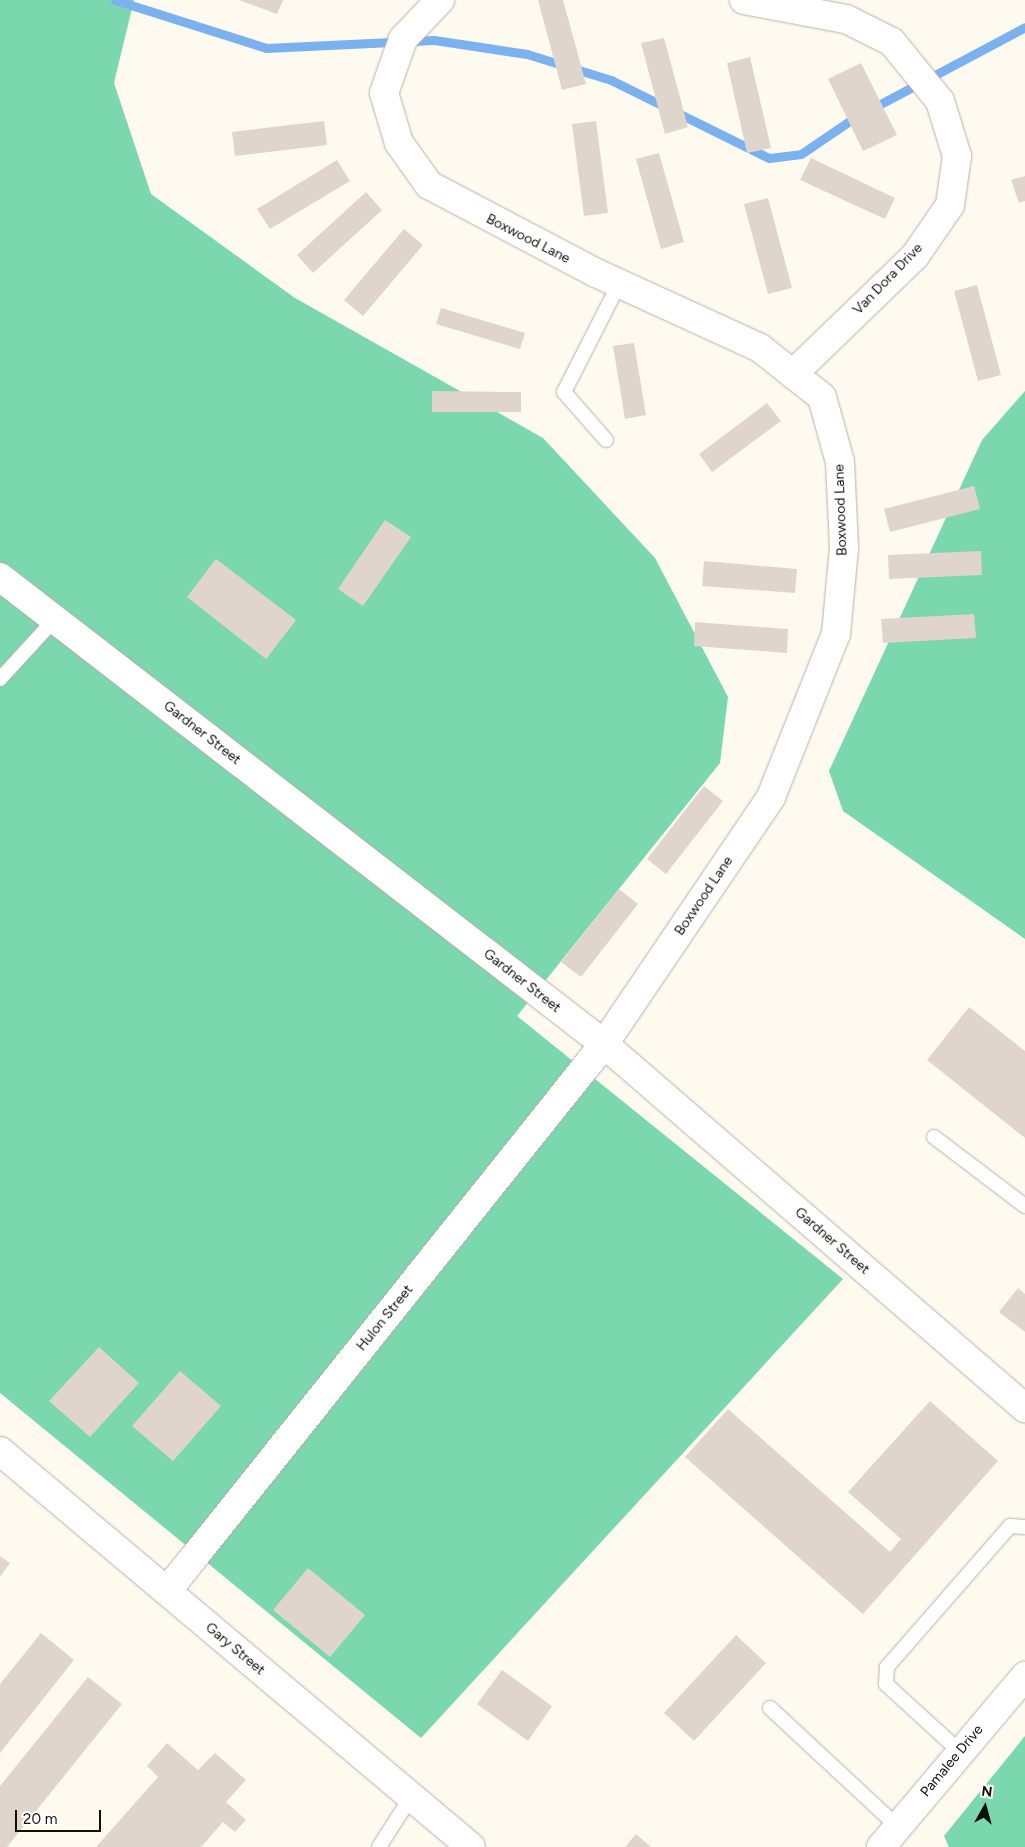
<!DOCTYPE html>
<style>
body{margin:0}
#map{position:relative;width:1025px;height:1847px;overflow:hidden;background:#fefaf0;font-family:Figtree,sans-serif}
div>[style]{position:absolute}
.forest>*{inset:0;background:#7ad7ae}
.stream>*{height:9px;margin:-4.5px;padding:0 4.5px;transform-origin:4.5px;border-radius:4.5px;background:#7cb1f0}
.building>*{inset:0;background:#e0d5cd}
.roads{filter:drop-shadow(0 0 1px #b8b2a7) drop-shadow(0 0 1px #b8b2a7)}
.service>*{height:14px;margin:-7px;padding:0 7px;transform-origin:7px;border-radius:7px;background:#fff}
.minor>*{height:28px;margin:-14px;padding:0 14px;transform-origin:14px;border-radius:14px;background:#fff}
.primary>*{height:28px;margin:-14px;padding:0 14px;transform-origin:14px;border-radius:14px;background:#fff}
span{translate:-50% -50%;white-space:nowrap;text-align:center;line-height:1.15;-webkit-text-stroke:4px #fff;paint-order:stroke}
.street-label{font-size:14px;color:#110f0c}
.north{position:absolute;left:960px;top:1782px;width:50px;height:50px;-webkit-text-stroke:4px #fff;paint-order:stroke;rotate:7deg;font-size:14px;font-weight:700;line-height:20px;text-align:center;color:#110f0c}
.north::after{content:'';display:block;margin:auto;width:18px;height:22px;background:#110f0c;clip-path:polygon(50% 0,100% 100%,50% 72%,0 100%)}
.scale{position:absolute;left:15px;top:1810px;width:86px;height:22px;box-sizing:border-box;border:2px solid #110f0c;border-top:0;padding-left:6px;font-size:15px;line-height:18px;white-space:nowrap;color:#110f0c;-webkit-text-stroke:4px #fff;paint-order:stroke}
</style>
<div id="map">
<div class="forest">
<i style="clip-path:polygon(0 0,134px 0,114px 83px,151px 194px,295px 298px,543px 438px,655px 558px,728px 697px,720px 763px,517px 1016px,843px 1279px,421px 1738px,0 1393px)"></i>
<i style="clip-path:polygon(1025px 391px,1025px 939px,843px 811px,829px 771px,982px 440px)"></i>
<i style="clip-path:polygon(1025px 1736px,1025px 1847px,949px 1847px,944px 1836px)"></i>
</div>
<div class="stream">
<i style="left:115px;top:0;width:158px;rotate:17.6deg"></i>
<i style="left:266px;top:48px;width:168px;rotate:-2.7deg"></i>
<i style="left:434px;top:40px;width:94px;rotate:8.6deg"></i>
<i style="left:527px;top:54px;width:88px;rotate:17.2deg"></i>
<i style="left:611px;top:80px;width:176px;rotate:26.3deg"></i>
<i style="left:769px;top:158px;width:32px;rotate:-7deg"></i>
<i style="left:801px;top:154px;width:68px;rotate:-34.2deg"></i>
<i style="left:871px;top:109px;width:174px;rotate:-28deg"></i>
</div>
<div class="building">
<i style="clip-path:polygon(239px 0,283px 0,277px 14px)"></i>
<i style="clip-path:polygon(538px 0,563px 0,586px 84px,562px 90px)"></i>
<i style="clip-path:polygon(664px 38px,688px 127px,665px 134px,641px 43px)"></i>
<i style="clip-path:polygon(750px 57px,771px 148px,747px 153px,727px 63px)"></i>
<i style="clip-path:polygon(861px 63px,897px 135px,863px 151px,828px 79px)"></i>
<i style="clip-path:polygon(324px 121px,327px 145px,235px 156px,232px 132px)"></i>
<i style="clip-path:polygon(596px 121px,608px 213px,584px 216px,572px 124px)"></i>
<i style="clip-path:polygon(659px 153px,684px 242px,661px 249px,636px 159px)"></i>
<i style="clip-path:polygon(811px 158px,895px 198px,885px 219px,800px 180px)"></i>
<i style="clip-path:polygon(337px 160px,350px 181px,270px 229px,257px 209px)"></i>
<i style="clip-path:polygon(1025px 176px,1025px 201px,1019px 203px,1011px 180px)"></i>
<i style="clip-path:polygon(366px 192px,382px 210px,313px 273px,297px 255px)"></i>
<i style="clip-path:polygon(768px 198px,792px 288px,768px 294px,744px 204px)"></i>
<i style="clip-path:polygon(404px 229px,423px 245px,363px 316px,344px 300px)"></i>
<i style="clip-path:polygon(977px 285px,1001px 375px,978px 381px,954px 291px)"></i>
<i style="clip-path:polygon(441px 308px,525px 333px,520px 349px,436px 324px)"></i>
<i style="clip-path:polygon(634px 343px,646px 415px,625px 419px,613px 346px)"></i>
<i style="clip-path:polygon(432px 391px,521px 392px,521px 412px,432px 412px)"></i>
<i style="clip-path:polygon(767px 403px,781px 421px,712px 472px,699px 454px)"></i>
<i style="clip-path:polygon(974px 486px,980px 509px,890px 532px,884px 509px)"></i>
<i style="clip-path:polygon(385px 520px,411px 537px,363px 606px,338px 589px)"></i>
<i style="clip-path:polygon(981px 551px,982px 575px,889px 579px,888px 555px)"></i>
<i style="clip-path:polygon(216px 559px,296px 620px,266px 659px,187px 597px)"></i>
<i style="clip-path:polygon(704px 561px,797px 569px,795px 593px,702px 586px)"></i>
<i style="clip-path:polygon(974px 614px,976px 638px,883px 643px,881px 619px)"></i>
<i style="clip-path:polygon(695px 622px,788px 629px,787px 653px,694px 646px)"></i>
<i style="clip-path:polygon(704px 786px,723px 801px,666px 874px,647px 859px)"></i>
<i style="clip-path:polygon(619px 889px,638px 904px,581px 977px,561px 962px)"></i>
<i style="clip-path:polygon(969px 1007px,1025px 1051px,1025px 1138px,927px 1060px)"></i>
<i style="clip-path:polygon(1018px 1288px,1025px 1294px,1025px 1332px,999px 1312px)"></i>
<i style="clip-path:polygon(99px 1347px,139px 1383px,90px 1437px,49px 1401px)"></i>
<i style="clip-path:polygon(180px 1371px,221px 1406px,173px 1461px,132px 1426px)"></i>
<i style="clip-path:polygon(930px 1401px,998px 1461px,863px 1614px,685px 1457px,728px 1409px,890px 1552px,901px 1539px,848px 1492px)"></i>
<i style="clip-path:polygon(0 1556px,10px 1563px,0 1577px)"></i>
<i style="clip-path:polygon(308px 1568px,365px 1615px,330px 1657px,273px 1610px)"></i>
<i style="clip-path:polygon(41px 1633px,74px 1660px,0 1753px,0 1684px)"></i>
<i style="clip-path:polygon(736px 1635px,766px 1663px,694px 1741px,664px 1713px)"></i>
<i style="clip-path:polygon(502px 1670px,552px 1706px,528px 1741px,477px 1704px)"></i>
<i style="clip-path:polygon(88px 1677px,122px 1704px,7px 1847px,0 1847px,0 1786px)"></i>
<i style="clip-path:polygon(167px 1743px,198px 1770px,215px 1753px,246px 1780px,226px 1802px,246px 1820px,235px 1832px,223px 1822px,201px 1847px,96px 1847px,158px 1777px,147px 1766px)"></i>
<i style="clip-path:polygon(636px 1834px,651px 1847px,625px 1847px)"></i>
</div>
<div class="roads">
<div class="service">
<i style="left:606px;top:440px;width:64px;rotate:-131.2deg"></i>
<i style="left:564px;top:392px;width:121px;rotate:-63deg"></i>
<i style="left:0;top:679px;width:80px;rotate:-47.5deg"></i>
<i style="left:934px;top:1137px;width:114px;rotate:37.2deg"></i>
<i style="left:770px;top:1708px;width:175px;rotate:42.9deg"></i>
<i style="left:958px;top:1750px;width:98px;rotate:-137.5deg"></i>
<i style="left:886px;top:1684px;width:17px;rotate:-87deg"></i>
<i style="left:887px;top:1667px;width:187px;rotate:-48.9deg"></i>
<i style="left:1010px;top:1526px;width:15px;rotate:4deg"></i>
<i style="left:379px;top:1847px;width:59px;rotate:-57.4deg"></i>
</div>
<div class="minor">
<i style="left:744px;top:0;width:104px;rotate:10.6deg"></i>
<i style="left:846px;top:19px;width:51px;rotate:26.6deg"></i>
<i style="left:892px;top:42px;width:76px;rotate:50.9deg"></i>
<i style="left:940px;top:101px;width:58px;rotate:72.8deg"></i>
<i style="left:957px;top:156px;width:49px;rotate:98.1deg"></i>
<i style="left:950px;top:205px;width:62px;rotate:124.5deg"></i>
<i style="left:915px;top:256px;width:170px;rotate:136deg"></i>
<i style="left:0;top:577px;width:763px;rotate:37.71deg"></i>
<i style="left:604px;top:1044px;width:557px;rotate:40.85deg"></i>
<i style="left:0;top:1451px;width:615px;rotate:40.06deg"></i>
<i style="left:167px;top:1591px;width:700px;rotate:-51.38deg"></i>
<i style="left:604px;top:1044px;width:298px;rotate:-55.9deg"></i>
<i style="left:771px;top:797px;width:175px;rotate:-68.3deg"></i>
<i style="left:836px;top:634px;width:87px;rotate:-84.7deg"></i>
<i style="left:844px;top:547px;width:85px;rotate:-92.7deg"></i>
<i style="left:840px;top:462px;width:67px;rotate:-105.5deg"></i>
<i style="left:822px;top:397px;width:79px;rotate:-141.7deg"></i>
<i style="left:760px;top:348px;width:180px;rotate:-155.4deg"></i>
<i style="left:596px;top:273px;width:189px;rotate:-152.2deg"></i>
<i style="left:429px;top:185px;width:52px;rotate:-125.5deg"></i>
<i style="left:399px;top:143px;width:52px;rotate:-106.7deg"></i>
<i style="left:384px;top:93px;width:57px;rotate:-70.6deg"></i>
<i style="left:403px;top:39px;width:54px;rotate:-46.5deg"></i>
</div>
<div class="primary">
<i style="left:881px;top:1847px;width:224px;rotate:-49.9deg"></i>
</div>
</div>
<div class="street-label">
<span style="left:528px;top:239px;rotate:27deg">Boxwood Lane</span>
<span style="left:888px;top:279px;rotate:-46deg">Van Dora Drive</span>
<span style="left:841px;top:510px;rotate:-92deg">Boxwood Lane</span>
<span style="left:202px;top:733px;rotate:38deg">Gardner Street</span>
<span style="left:704px;top:896px;rotate:-56deg">Boxwood Lane</span>
<span style="left:522px;top:981px;rotate:38deg">Gardner Street</span>
<span style="left:832px;top:1241px;rotate:41deg">Gardner Street</span>
<span style="left:385px;top:1318px;rotate:-51deg">Hulon Street</span>
<span style="left:235px;top:1649px;rotate:40deg">Gary Street</span>
<span style="left:952px;top:1761px;rotate:-50deg">Pamalee Drive</span>
</div>
<div class="north">N</div>
<div class="scale">20 m</div>
</div>
